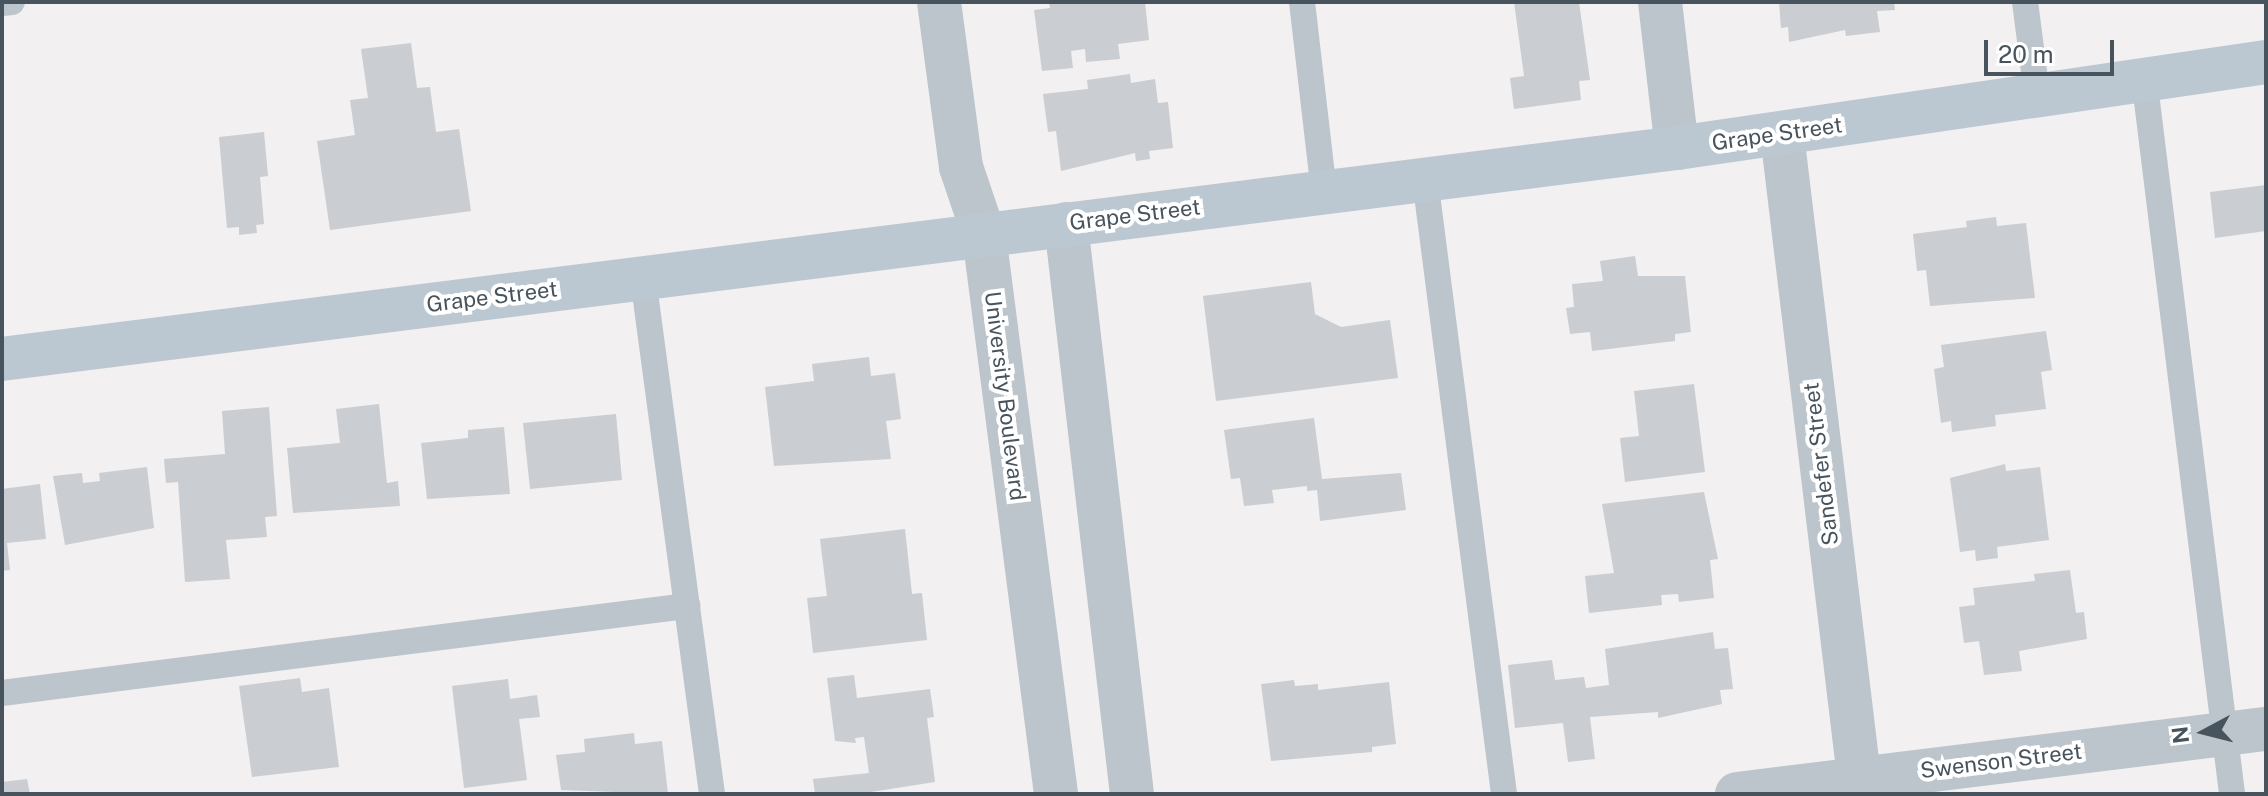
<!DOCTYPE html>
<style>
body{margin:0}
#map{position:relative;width:2268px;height:796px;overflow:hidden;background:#f2f0f0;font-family:"Public Sans",sans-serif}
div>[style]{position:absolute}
.building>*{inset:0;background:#cacdd2}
.lane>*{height:26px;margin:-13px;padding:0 13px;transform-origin:13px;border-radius:13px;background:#bcc5cc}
.street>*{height:44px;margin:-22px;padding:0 22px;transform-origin:22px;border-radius:22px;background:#bcc5cc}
.secondary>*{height:44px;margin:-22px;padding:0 22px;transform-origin:22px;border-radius:22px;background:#bcc8d1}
span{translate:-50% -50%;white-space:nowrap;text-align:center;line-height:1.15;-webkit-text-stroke:8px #fff;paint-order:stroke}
.street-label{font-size:22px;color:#48545d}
.frame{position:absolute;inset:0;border:4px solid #48545d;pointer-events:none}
.north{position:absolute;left:2164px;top:692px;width:80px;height:80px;-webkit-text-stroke:6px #fff;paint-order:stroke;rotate:263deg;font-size:22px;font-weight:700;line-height:32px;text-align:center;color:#48545d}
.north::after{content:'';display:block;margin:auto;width:28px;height:36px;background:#48545d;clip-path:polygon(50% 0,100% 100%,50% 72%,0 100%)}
.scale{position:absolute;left:1984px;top:40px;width:130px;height:36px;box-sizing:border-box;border:4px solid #48545d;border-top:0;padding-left:10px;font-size:24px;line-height:28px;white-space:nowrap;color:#48545d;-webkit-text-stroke:6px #fff;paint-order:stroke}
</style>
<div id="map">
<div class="building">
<i style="clip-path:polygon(1049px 2px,1145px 2px,1149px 40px,1118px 44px,1120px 59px,1086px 62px,1085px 49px,1071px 51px,1073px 68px,1042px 71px,1034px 10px,1050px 8px)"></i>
<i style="clip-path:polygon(1514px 2px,1579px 2px,1590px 80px,1579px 81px,1581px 100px,1514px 109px,1510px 78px,1524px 76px)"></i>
<i style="clip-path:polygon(1779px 2px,1894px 2px,1895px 10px,1877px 11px,1880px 32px,1846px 36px,1845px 30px,1789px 42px,1788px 27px,1781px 28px)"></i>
<i style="clip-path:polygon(411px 43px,417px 88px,430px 87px,436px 132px,459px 129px,471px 211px,330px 230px,317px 141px,355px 135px,350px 100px,368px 98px,361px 49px)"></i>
<i style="clip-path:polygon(1130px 74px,1131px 83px,1155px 79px,1158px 103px,1168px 102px,1173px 148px,1149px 151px,1150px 159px,1136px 161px,1135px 153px,1061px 171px,1056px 131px,1048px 132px,1043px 94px,1088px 89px,1087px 80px)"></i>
<i style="clip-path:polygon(264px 132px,268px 176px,260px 177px,264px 224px,256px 225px,257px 233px,239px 235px,239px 227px,227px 228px,219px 137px)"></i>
<i style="clip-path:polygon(2266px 185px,2266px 231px,2215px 238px,2210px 192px)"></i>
<i style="clip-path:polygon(1996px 217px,1997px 226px,2026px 223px,2035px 298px,1930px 306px,1926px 270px,1917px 271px,1913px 234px,1967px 227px,1966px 221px)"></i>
<i style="clip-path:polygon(1635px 256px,1638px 276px,1685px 276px,1691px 332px,1675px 334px,1675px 341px,1592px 351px,1590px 332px,1570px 334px,1566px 308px,1574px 307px,1572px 284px,1603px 281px,1600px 261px)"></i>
<i style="clip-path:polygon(1311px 282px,1315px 314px,1341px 327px,1390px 320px,1398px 378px,1216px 401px,1203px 296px)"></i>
<i style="clip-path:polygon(2046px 331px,2052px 370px,2041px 372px,2046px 409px,1995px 415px,1996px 426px,1952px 432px,1951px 421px,1941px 423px,1934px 369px,1944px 367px,1941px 345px)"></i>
<i style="clip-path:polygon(869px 357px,871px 376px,895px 373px,901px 419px,886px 421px,891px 459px,774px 466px,765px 387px,814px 381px,812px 364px)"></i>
<i style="clip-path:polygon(1694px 384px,1705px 472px,1625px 482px,1620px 438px,1639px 436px,1634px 391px)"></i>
<i style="clip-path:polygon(379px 404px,387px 483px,398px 481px,400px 506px,293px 513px,287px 448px,340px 443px,336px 409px)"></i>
<i style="clip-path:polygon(269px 407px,277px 516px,265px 517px,267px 537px,226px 540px,230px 579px,185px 582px,178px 482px,166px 483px,164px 459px,225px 454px,222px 411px)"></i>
<i style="clip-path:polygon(616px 414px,622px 480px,530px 489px,523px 423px)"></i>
<i style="clip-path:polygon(1314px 418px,1322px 479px,1401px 473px,1406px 510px,1320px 521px,1317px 490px,1307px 491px,1307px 486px,1272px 490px,1274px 503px,1244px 506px,1240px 478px,1231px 479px,1224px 430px)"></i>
<i style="clip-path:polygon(504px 427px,510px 494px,427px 499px,421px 443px,468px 438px,468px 430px)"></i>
<i style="clip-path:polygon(2005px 464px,2006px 471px,2040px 467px,2049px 540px,1997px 547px,1998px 558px,1976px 561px,1975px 550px,1960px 552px,1950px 478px)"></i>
<i style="clip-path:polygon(147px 467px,154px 528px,65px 545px,53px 476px,82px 473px,83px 483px,100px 481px,99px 473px)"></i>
<i style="clip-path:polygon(40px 484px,46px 539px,7px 543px,10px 570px,2px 571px,2px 489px)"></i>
<i style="clip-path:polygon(1704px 492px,1718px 559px,1710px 560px,1714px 598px,1679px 602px,1678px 594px,1661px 595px,1662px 605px,1589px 613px,1585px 576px,1614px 573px,1602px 504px)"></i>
<i style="clip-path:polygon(905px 529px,912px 594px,922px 593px,927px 640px,813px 653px,807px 598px,827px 596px,820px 539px)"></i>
<i style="clip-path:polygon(2070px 570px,2076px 613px,2084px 612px,2087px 639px,2019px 651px,2022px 671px,1984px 675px,1979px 641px,1964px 643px,1959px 607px,1975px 605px,1973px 588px,2035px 581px,2034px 574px)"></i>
<i style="clip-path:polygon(1713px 632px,1715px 649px,1728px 648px,1733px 689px,1720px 690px,1722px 704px,1658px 718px,1658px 712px,1590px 717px,1595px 759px,1568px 762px,1563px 723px,1515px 728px,1508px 665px,1552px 660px,1555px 680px,1584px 677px,1586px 688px,1609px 685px,1605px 649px)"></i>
<i style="clip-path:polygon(854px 675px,857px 698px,930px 689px,934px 717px,927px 718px,935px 782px,858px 794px,815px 794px,813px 779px,869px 773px,864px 737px,855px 738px,856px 743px,835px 741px,827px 678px)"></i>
<i style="clip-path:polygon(300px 678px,302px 692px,329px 688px,339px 767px,252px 777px,239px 686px)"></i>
<i style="clip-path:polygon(508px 679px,510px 699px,537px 695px,540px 717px,519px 719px,527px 780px,464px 788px,452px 686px)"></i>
<i style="clip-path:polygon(1294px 680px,1295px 686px,1318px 684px,1318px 690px,1389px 682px,1396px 744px,1372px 747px,1372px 752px,1271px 761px,1261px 684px)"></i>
<i style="clip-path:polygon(634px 733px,635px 744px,662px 741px,668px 794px,561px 790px,556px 755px,585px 752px,584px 739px)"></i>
<i style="clip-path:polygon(27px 779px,30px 794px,2px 794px,2px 782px)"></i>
</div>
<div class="lane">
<i style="left:1302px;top:2px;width:191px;rotate:83.4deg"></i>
<i style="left:2025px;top:2px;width:93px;rotate:82.6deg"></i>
<i style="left:2px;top:3px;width:10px;rotate:-6deg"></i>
<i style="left:2144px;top:77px;width:722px;rotate:83deg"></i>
<i style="left:1425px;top:179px;width:620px;rotate:82.68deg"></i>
<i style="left:643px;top:278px;width:521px;rotate:82.38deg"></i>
<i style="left:2px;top:693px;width:691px;rotate:-7.24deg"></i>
</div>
<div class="street">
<i style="left:939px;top:2px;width:166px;rotate:82.4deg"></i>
<i style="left:961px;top:167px;width:72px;rotate:71.3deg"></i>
<i style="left:984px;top:235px;width:564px;rotate:82.66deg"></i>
<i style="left:1660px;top:2px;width:147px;rotate:83.4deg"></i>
<i style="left:1782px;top:134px;width:665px;rotate:83.17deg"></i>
<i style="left:1066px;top:224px;width:574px;rotate:83.4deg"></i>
<i style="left:1737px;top:794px;width:533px;rotate:-7.01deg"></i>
</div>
<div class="secondary">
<i style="left:2px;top:359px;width:1688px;rotate:-7.18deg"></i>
<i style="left:1677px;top:148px;width:595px;rotate:-8.31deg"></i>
</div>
<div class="street-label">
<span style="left:1777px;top:134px;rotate:-8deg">Grape Street</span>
<span style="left:1135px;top:215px;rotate:-7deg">Grape Street</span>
<span style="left:492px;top:297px;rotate:-7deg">Grape Street</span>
<span style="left:1005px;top:396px;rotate:83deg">University Boulevard</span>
<span style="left:1821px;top:464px;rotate:-97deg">Sandefer Street</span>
<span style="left:2001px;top:761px;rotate:-7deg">Swenson Street</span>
</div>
<div class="frame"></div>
<div class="north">N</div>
<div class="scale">20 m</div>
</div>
